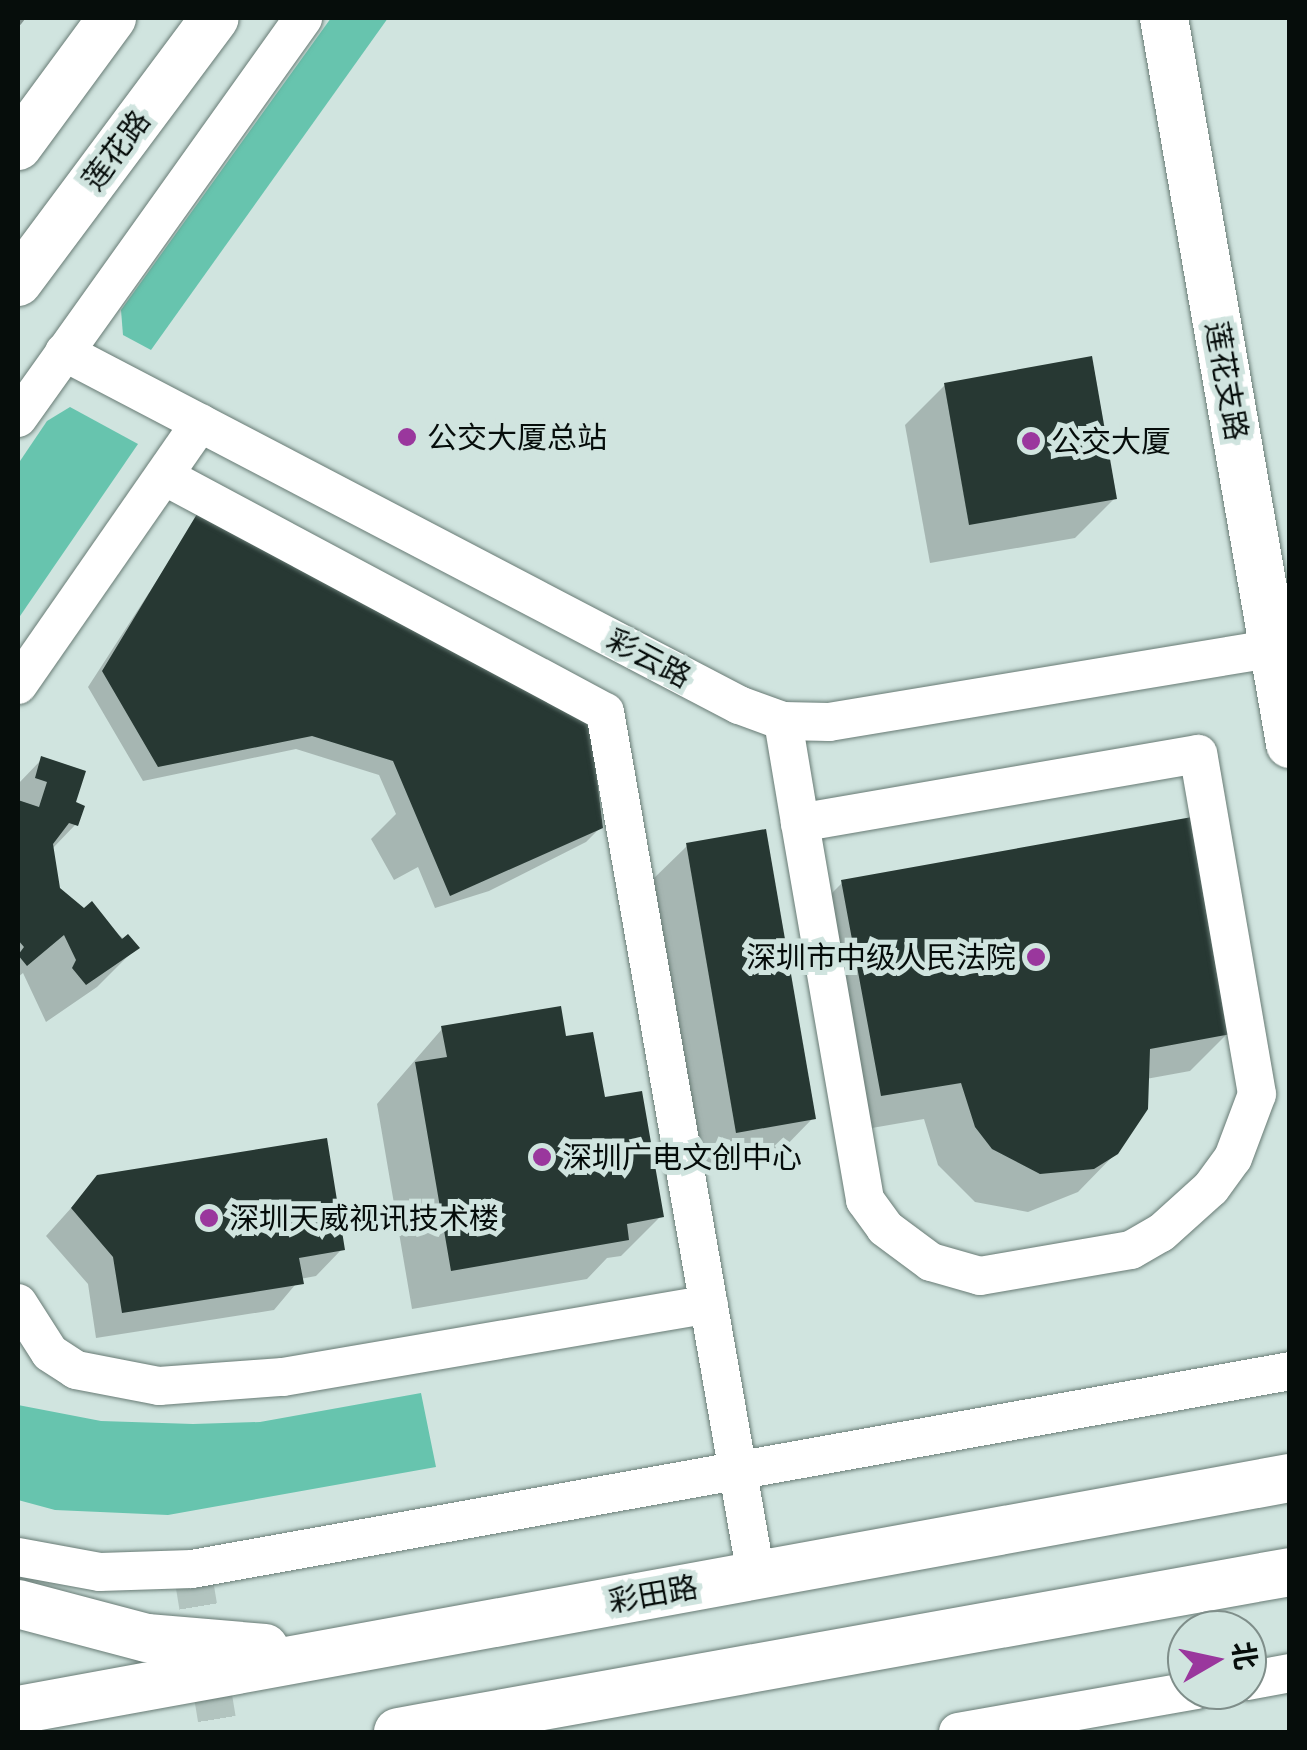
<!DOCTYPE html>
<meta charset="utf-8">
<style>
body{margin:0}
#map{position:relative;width:1307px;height:1750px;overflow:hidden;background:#d0e4df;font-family:Inter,"Noto Sans SC",sans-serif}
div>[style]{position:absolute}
.green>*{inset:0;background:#67c4ae}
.shadow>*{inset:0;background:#0003}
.building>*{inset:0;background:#273833}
.minor-tunnel>*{height:38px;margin-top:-19px;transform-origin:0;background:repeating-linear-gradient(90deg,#b2c4bf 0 38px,transparent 0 57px)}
.path>*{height:6px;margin-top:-3px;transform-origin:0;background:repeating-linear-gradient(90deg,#849490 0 8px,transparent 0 16px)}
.roads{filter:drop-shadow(0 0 2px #687b75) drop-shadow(0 0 2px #687b75)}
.minor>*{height:38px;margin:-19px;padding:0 19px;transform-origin:19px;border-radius:19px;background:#fff}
.major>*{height:48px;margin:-24px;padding:0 24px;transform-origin:24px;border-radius:24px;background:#fff}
.dots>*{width:28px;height:28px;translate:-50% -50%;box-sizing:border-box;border:5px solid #d0e4df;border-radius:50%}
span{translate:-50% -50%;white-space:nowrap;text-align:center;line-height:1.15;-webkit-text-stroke:10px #d0e4df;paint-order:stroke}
.street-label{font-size:30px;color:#060d0b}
.poi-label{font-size:30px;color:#060d0b}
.left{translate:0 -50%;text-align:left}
.right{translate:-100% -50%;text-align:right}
.frame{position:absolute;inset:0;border:20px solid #060d0b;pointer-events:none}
.north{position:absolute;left:1167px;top:1610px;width:100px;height:100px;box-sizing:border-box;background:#d0e4df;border:2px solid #7f8e8a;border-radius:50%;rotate:81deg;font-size:28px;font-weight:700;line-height:40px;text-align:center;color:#060d0b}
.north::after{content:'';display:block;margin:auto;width:35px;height:45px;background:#9a379d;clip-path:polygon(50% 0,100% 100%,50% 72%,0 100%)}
</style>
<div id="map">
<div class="green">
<i style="clip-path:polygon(331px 18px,388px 18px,151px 350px,123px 335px,121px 310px)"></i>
<i style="clip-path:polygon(70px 407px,138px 444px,18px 619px,18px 464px,47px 421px)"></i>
<i style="clip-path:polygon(421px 1393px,436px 1467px,168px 1515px,55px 1510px,18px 1500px,18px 1405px,101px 1421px,193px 1424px,260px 1422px)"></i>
</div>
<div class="shadow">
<i style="clip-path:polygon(945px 385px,1115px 498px,1075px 538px,930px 563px,905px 425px)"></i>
<i style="clip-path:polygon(198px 517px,601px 827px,586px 842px,489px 891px,435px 908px,418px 867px,394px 880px,371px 839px,396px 814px,379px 775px,296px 749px,143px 781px,88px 687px)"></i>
<i style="clip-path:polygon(42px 759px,72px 804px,76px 824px,52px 849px,58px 889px,136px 948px,97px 987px,46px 1022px,23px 973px,18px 977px,18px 784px)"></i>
<i style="clip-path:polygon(687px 846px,813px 1118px,776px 1156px,699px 1169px,649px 883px)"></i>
<i style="clip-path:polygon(843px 882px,1228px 1033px,1190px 1071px,1146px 1079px,1116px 1153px,1078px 1192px,1028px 1212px,975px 1202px,938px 1165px,924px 1119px,843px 1133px,805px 920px)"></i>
<i style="clip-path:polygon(442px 1029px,564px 1039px,661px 1216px,621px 1256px,607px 1258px,587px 1279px,412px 1309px,377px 1104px)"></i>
<i style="clip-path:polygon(98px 1178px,342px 1249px,316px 1276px,300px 1279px,274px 1310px,96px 1338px,88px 1284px,46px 1236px)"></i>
</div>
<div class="building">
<i style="clip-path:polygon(1092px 356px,1117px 499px,969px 525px,944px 383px)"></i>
<i style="clip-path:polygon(197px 514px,590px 721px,603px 828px,450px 896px,393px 761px,312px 736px,158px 767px,102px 671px)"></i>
<i style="clip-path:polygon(41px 756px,86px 771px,76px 802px,85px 806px,78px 826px,69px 823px,53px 844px,60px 888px,84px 908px,92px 901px,122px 939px,128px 934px,140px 948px,86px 985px,72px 968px,76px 960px,64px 935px,27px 966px,18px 955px,24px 947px,18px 940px,18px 800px,39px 807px,47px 782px,35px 778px)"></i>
<i style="clip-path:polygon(1192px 817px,1231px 1034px,1150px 1049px,1148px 1109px,1118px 1154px,1094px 1169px,1040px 1174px,992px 1149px,975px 1127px,961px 1083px,881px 1096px,841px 880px)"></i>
<i style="clip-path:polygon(766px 829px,816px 1119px,736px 1133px,686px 843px)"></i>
<i style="clip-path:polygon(561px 1006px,566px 1036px,593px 1032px,605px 1097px,642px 1091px,664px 1217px,627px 1224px,629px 1240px,451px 1271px,415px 1062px,447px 1057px,441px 1026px)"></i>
<i style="clip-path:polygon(327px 1138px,345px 1250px,299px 1258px,304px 1284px,122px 1313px,113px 1257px,71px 1208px,97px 1175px)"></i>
</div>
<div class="minor-tunnel">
<i style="left:192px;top:1569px;width:165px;rotate:80.6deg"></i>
</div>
<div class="path">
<i style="left:18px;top:23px;width:6px;rotate:-51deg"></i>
</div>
<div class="roads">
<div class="minor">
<i style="left:64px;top:352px;width:762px;rotate:27.61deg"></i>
<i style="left:739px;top:705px;width:47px;rotate:20deg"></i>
<i style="left:783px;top:721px;width:46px;rotate:1.2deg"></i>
<i style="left:829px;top:722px;width:467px;rotate:-9.4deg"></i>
<i style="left:18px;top:418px;width:491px;rotate:-54.5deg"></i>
<i style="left:164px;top:476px;width:500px;rotate:28.15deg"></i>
<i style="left:605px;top:712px;width:876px;rotate:80.08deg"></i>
<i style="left:18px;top:685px;width:319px;rotate:-55.2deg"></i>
<i style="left:783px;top:721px;width:103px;rotate:80.5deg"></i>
<i style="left:800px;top:823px;width:383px;rotate:80.2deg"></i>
<i style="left:865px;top:1200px;width:34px;rotate:54deg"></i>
<i style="left:885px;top:1228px;width:57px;rotate:36.5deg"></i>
<i style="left:931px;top:1262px;width:51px;rotate:15.9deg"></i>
<i style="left:980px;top:1276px;width:153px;rotate:-9.8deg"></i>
<i style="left:1131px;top:1250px;width:34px;rotate:-30deg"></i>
<i style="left:1161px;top:1233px;width:67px;rotate:-42deg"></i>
<i style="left:1211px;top:1188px;width:37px;rotate:-54deg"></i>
<i style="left:1233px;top:1158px;width:68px;rotate:-69.4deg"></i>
<i style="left:1257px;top:1094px;width:345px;rotate:-99.8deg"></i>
<i style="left:1198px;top:754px;width:404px;rotate:170.2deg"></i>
<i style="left:18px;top:1303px;width:59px;rotate:57.4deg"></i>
<i style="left:50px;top:1353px;width:31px;rotate:33deg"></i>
<i style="left:76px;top:1370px;width:85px;rotate:10.9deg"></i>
<i style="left:159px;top:1386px;width:124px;rotate:-4.2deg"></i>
<i style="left:283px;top:1377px;width:432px;rotate:-9.7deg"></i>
<i style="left:18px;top:1557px;width:83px;rotate:10.4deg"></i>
<i style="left:100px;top:1572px;width:92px;rotate:-1.9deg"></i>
<i style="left:192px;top:1569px;width:1116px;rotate:-10.22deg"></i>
<i style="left:1247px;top:1681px;width:44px;rotate:-10.5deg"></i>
<i style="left:958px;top:1732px;width:242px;rotate:-10deg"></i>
</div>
<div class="major">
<i style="left:1164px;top:18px;width:737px;rotate:80.15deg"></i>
<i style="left:18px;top:146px;width:159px;rotate:-53.7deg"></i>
<i style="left:18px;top:282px;width:329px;rotate:-53.3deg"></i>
<i style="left:18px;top:1604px;width:133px;rotate:14.8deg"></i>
<i style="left:147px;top:1638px;width:118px;rotate:4.8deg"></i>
<i style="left:18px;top:1710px;width:1293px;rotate:-10.34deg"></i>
<i style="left:398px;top:1732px;width:906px;rotate:-10.17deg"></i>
</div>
</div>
<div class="dots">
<i style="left:407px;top:437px;background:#9a379d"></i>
<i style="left:1031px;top:441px;background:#9a379d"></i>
<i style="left:1036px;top:957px;background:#9a379d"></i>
<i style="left:542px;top:1157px;background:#9a379d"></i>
<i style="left:209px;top:1218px;background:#9a379d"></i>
</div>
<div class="street-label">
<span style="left:116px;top:150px;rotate:-53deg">莲花路</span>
<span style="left:1227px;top:381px;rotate:80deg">莲花支路</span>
<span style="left:649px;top:658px;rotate:28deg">彩云路</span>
<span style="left:653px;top:1594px;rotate:-10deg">彩田路</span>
</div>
<div class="poi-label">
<span class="left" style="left:427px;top:437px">公交大厦总站</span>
<span class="left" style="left:1051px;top:441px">公交大厦</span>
<span class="right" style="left:1016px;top:957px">深圳市中级人民法院</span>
<span class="left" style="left:562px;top:1157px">深圳广电文创中心</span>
<span class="left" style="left:229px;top:1218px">深圳天威视讯技术楼</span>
</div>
<div class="frame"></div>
<div class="north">北</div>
</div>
